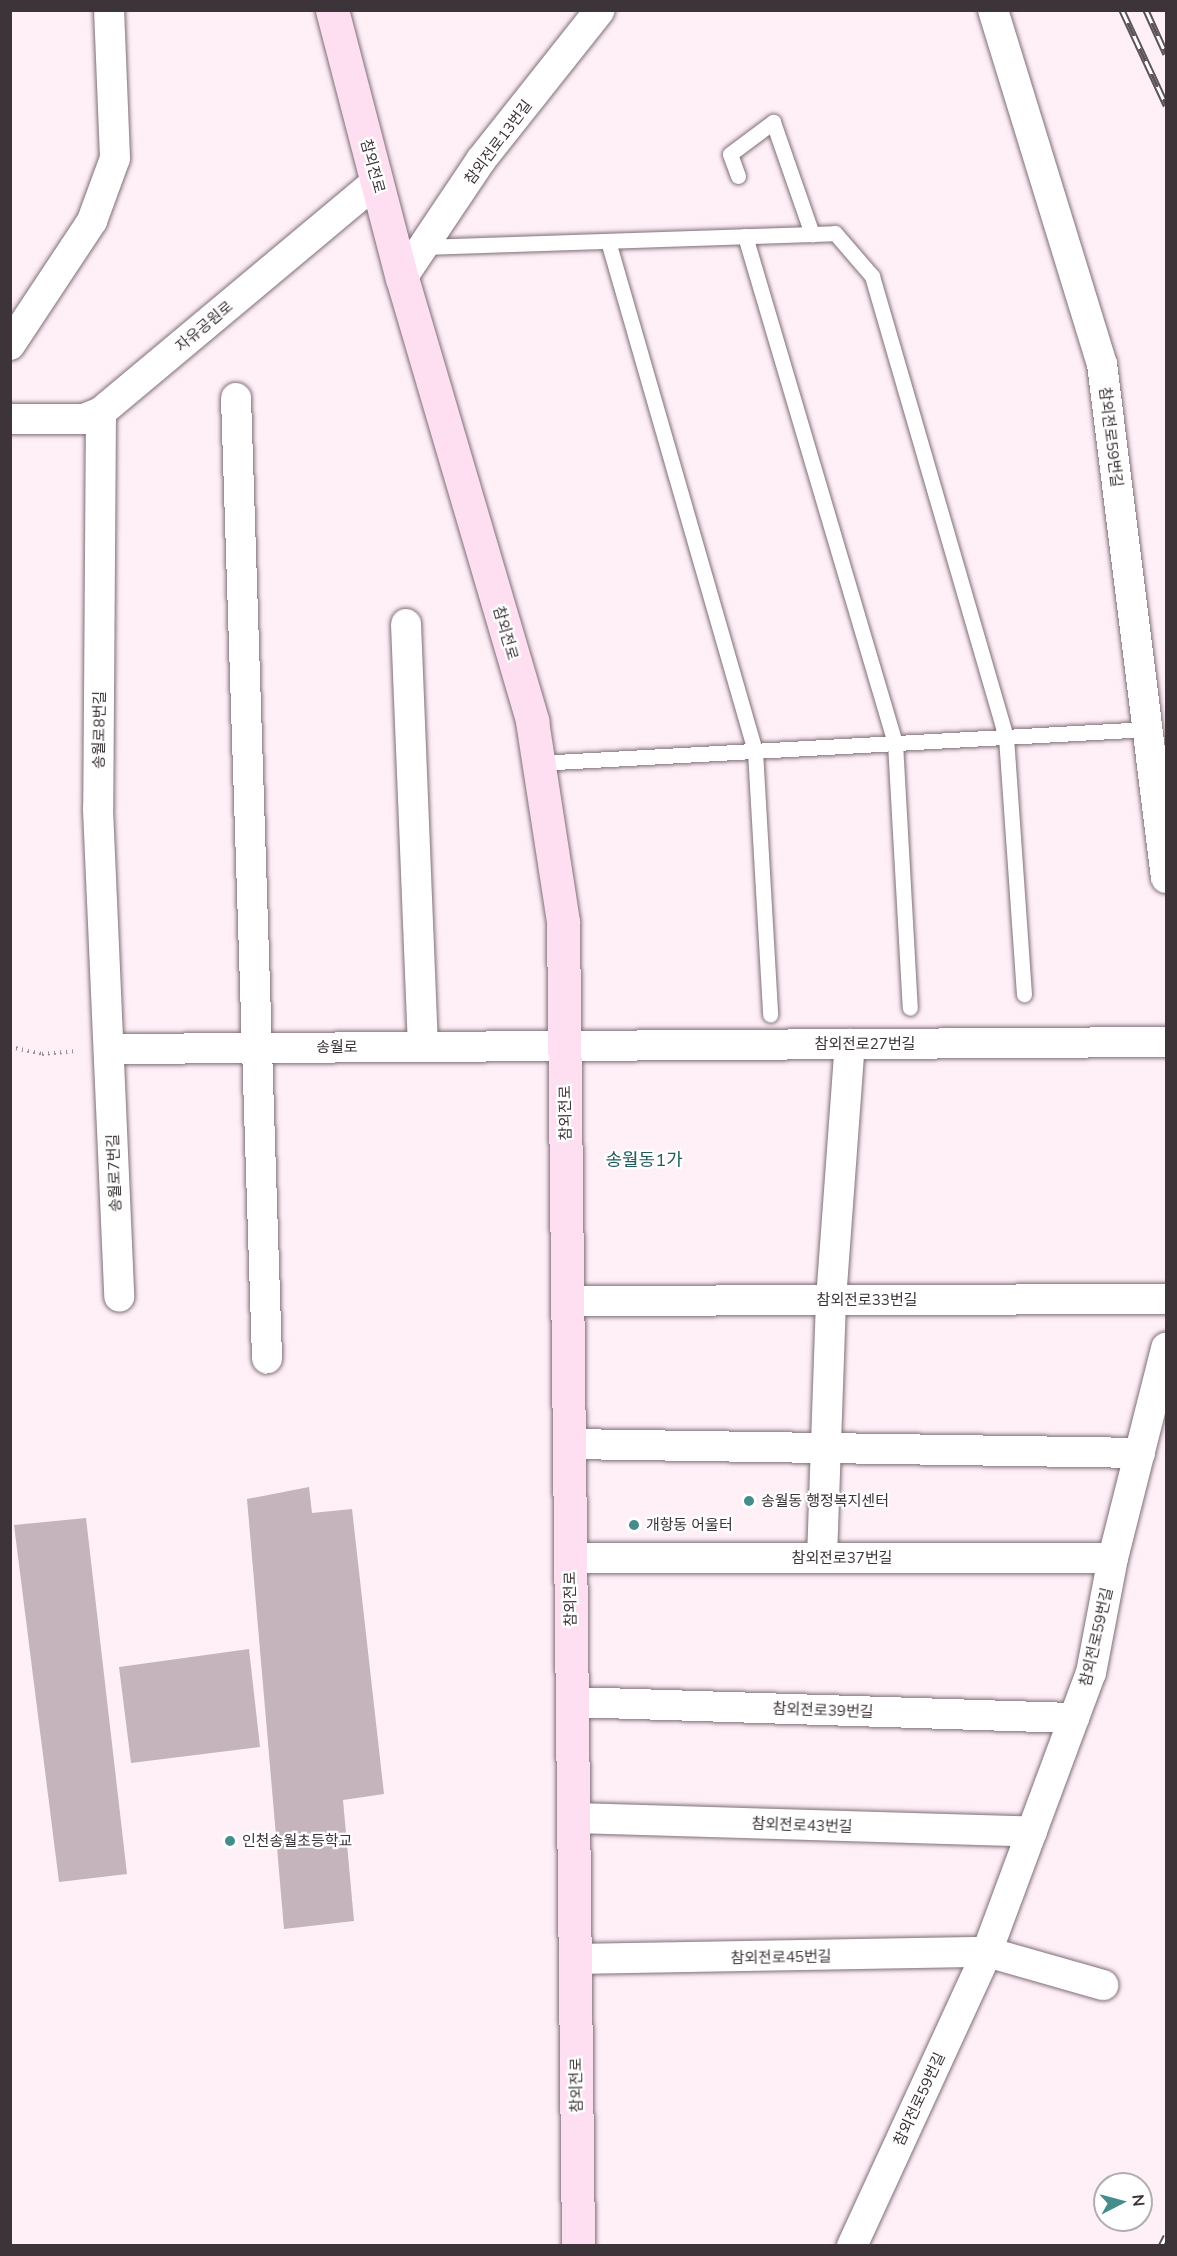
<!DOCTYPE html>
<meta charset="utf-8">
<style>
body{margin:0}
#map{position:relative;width:1177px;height:2256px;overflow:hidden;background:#ffeff7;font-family:Mulish,"Noto Sans KR",sans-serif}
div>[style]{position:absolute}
.building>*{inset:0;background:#c6b4bd}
.path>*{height:4px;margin-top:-2px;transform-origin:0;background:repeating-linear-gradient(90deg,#9c9096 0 1.5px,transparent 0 6px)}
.roads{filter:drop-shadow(0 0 2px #7f6e77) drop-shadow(0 0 2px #7f6e77)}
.lane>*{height:15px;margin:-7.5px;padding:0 7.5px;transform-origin:7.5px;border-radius:7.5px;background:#fff}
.street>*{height:30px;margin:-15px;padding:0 15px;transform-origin:15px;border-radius:15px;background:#fff}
.secondary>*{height:33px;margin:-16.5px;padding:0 16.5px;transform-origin:16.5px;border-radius:16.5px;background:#fedff1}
.rail>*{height:7px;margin-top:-3.5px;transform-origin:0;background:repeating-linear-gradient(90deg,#fff 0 14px,#5c5357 0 28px);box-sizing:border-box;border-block:2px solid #5c5357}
.dots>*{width:16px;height:16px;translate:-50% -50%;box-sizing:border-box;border:3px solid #fff;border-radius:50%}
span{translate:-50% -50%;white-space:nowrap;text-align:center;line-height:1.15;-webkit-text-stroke:4.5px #fff;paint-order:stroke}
.street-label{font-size:15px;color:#3c3438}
.poi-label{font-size:15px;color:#3c3438}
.left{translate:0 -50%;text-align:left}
.quarter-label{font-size:18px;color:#225d5c}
.frame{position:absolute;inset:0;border:12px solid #3c3438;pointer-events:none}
.north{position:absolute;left:1093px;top:2172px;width:60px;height:60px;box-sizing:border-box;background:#fff;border:2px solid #b1aeaf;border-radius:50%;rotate:84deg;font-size:16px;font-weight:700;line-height:24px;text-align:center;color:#3c3438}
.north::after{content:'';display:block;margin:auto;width:21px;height:27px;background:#458d8d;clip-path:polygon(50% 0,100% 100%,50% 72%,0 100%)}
</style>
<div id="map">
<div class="building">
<i style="clip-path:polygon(309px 1487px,312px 1513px,352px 1509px,384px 1794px,343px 1800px,354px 1921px,284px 1929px,247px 1499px)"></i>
<i style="clip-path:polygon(86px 1518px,127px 1874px,59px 1882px,14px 1525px)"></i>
<i style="clip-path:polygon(249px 1649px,260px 1747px,131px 1763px,119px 1667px)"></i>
</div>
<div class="path">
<i style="left:10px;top:1047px;width:33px;rotate:12deg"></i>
<i style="left:42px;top:1054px;width:34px;rotate:-5deg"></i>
</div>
<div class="roads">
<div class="lane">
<i style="left:738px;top:176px;width:23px;rotate:-110deg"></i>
<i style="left:730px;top:154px;width:54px;rotate:-36.7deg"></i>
<i style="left:773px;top:122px;width:119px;rotate:70.8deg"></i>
<i style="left:745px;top:236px;width:529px;rotate:73.52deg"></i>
<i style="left:895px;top:743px;width:265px;rotate:86.8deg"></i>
<i style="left:608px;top:241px;width:531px;rotate:73.92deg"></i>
<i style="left:755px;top:751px;width:264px;rotate:86.7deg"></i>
<i style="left:423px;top:247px;width:412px;rotate:-1.9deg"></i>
<i style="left:835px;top:233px;width:57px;rotate:49.3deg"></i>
<i style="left:872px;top:276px;width:480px;rotate:73.8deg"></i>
<i style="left:1006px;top:737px;width:258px;rotate:86deg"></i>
<i style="left:538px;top:763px;width:612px;rotate:-3.19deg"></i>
</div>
<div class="street">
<i style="left:993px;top:10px;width:370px;rotate:72.9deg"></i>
<i style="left:1102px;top:364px;width:518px;rotate:82.9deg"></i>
<i style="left:402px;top:278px;width:142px;rotate:-56.2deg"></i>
<i style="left:481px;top:160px;width:191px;rotate:-51.6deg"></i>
<i style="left:10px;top:345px;width:149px;rotate:-56.5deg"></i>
<i style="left:92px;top:221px;width:67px;rotate:-69.9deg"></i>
<i style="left:115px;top:158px;width:148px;rotate:-92.3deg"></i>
<i style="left:236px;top:398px;width:961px;rotate:88.15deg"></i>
<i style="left:101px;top:412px;width:397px;rotate:90.4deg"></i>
<i style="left:98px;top:809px;width:488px;rotate:87.5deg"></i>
<i style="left:10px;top:419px;width:74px"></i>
<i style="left:84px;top:419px;width:18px;rotate:-22deg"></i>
<i style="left:101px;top:412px;width:360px;rotate:-39.9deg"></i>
<i style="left:406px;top:624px;width:423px;rotate:87.7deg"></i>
<i style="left:110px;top:1049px;width:1056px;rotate:-0.38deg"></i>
<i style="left:567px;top:1301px;width:599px;rotate:-0.19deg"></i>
<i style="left:569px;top:1444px;width:571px;rotate:0.9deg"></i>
<i style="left:570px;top:1558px;width:543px"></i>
<i style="left:822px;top:1558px;width:258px;rotate:-88deg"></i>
<i style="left:831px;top:1300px;width:257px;rotate:-85.8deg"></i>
<i style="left:572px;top:1702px;width:502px;rotate:1.83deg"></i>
<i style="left:573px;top:1818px;width:459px;rotate:1.7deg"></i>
<i style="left:574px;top:1959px;width:413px;rotate:-1deg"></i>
<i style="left:987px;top:1952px;width:121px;rotate:15.9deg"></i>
<i style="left:852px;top:2246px;width:324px;rotate:-65.3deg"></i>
<i style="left:987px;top:1952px;width:298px;rotate:-69.6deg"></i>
<i style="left:1091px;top:1673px;width:117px;rotate:-79.2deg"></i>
<i style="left:1113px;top:1558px;width:217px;rotate:-75.8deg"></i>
</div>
<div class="secondary">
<i style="left:332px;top:10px;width:277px;rotate:75.4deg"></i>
<i style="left:402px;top:278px;width:462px;rotate:73.6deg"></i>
<i style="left:532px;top:721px;width:203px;rotate:81.2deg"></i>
<i style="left:563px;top:922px;width:1324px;rotate:89.35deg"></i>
</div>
</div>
<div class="rail">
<i style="left:1122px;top:10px;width:105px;rotate:65.1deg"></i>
<i style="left:1146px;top:10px;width:48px;rotate:65.6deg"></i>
<i style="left:1161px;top:2246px;width:11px;rotate:-63deg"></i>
</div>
<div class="dots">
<i style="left:749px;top:1501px;background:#458d8d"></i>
<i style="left:634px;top:1525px;background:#458d8d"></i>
<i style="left:230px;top:1841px;background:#458d8d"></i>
</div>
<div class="street-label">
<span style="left:498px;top:142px;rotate:-53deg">참외전로13번길</span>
<span style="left:373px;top:166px;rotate:75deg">참외전로</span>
<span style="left:204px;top:326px;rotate:-40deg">자유공원로</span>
<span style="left:1111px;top:437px;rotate:83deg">참외전로59번길</span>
<span style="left:506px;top:633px;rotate:74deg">참외전로</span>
<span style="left:99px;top:730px;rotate:-89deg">송월로8번길</span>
<span style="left:865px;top:1044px">참외전로27번길</span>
<span style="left:337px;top:1047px">송월로</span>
<span style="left:565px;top:1113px;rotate:-91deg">참외전로</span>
<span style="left:114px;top:1173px;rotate:-92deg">송월로7번길</span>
<span style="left:867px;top:1300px">참외전로33번길</span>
<span style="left:842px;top:1558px">참외전로37번길</span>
<span style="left:570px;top:1599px;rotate:-91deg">참외전로</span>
<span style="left:1096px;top:1637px;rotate:-77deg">참외전로59번길</span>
<span style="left:823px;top:1710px;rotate:2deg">참외전로39번길</span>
<span style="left:802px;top:1825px;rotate:2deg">참외전로43번길</span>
<span style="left:781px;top:1957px;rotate:-1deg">참외전로45번길</span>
<span style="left:576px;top:2085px;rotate:-91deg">참외전로</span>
<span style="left:919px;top:2099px;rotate:-65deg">참외전로59번길</span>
</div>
<div class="poi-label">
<span class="left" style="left:761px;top:1501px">송월동 행정복지센터</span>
<span class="left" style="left:646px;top:1525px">개항동 어울터</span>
<span class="left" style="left:242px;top:1841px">인천송월초등학교</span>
</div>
<div class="quarter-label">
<span style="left:644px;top:1160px">송월동1가</span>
</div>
<div class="frame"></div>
<div class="north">N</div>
</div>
